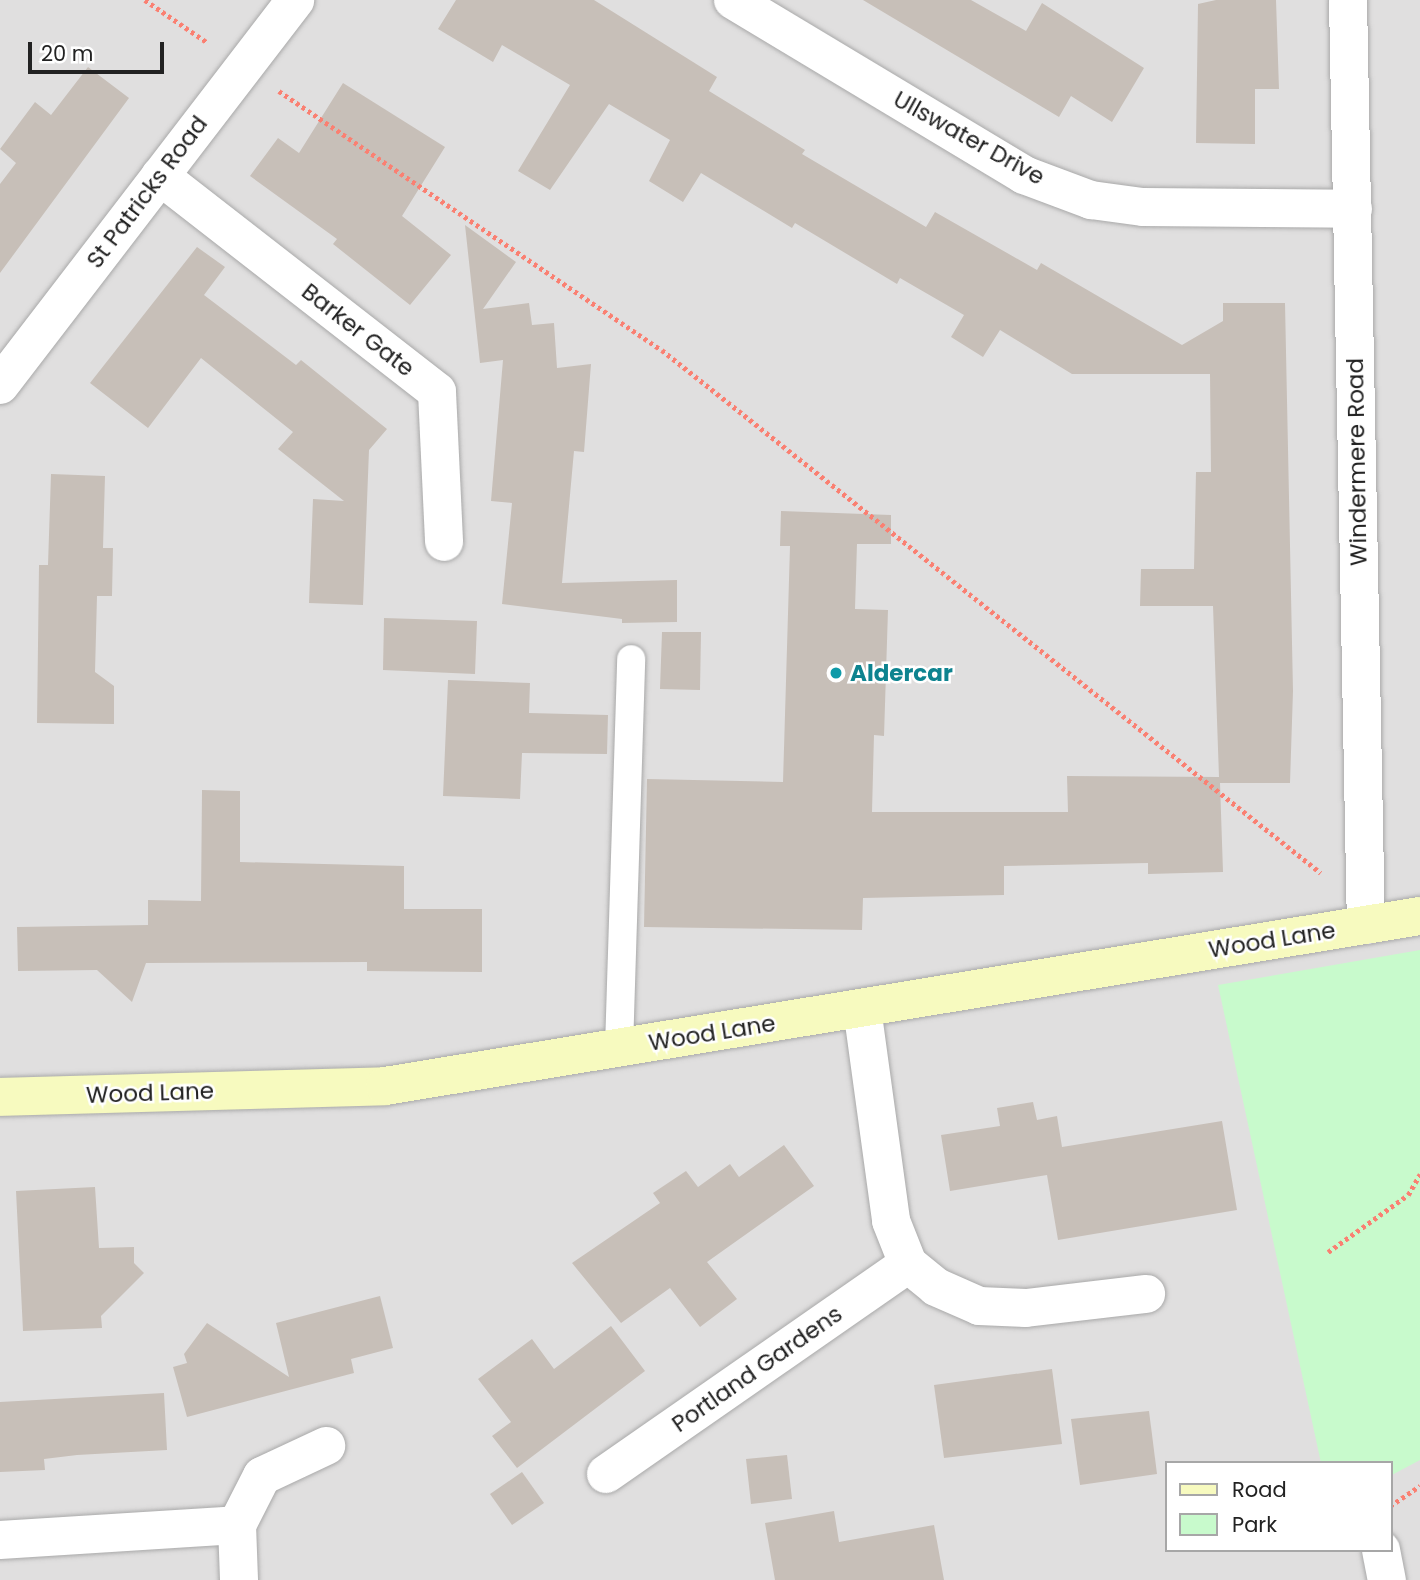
<!DOCTYPE html>
<style>
body{margin:0}
#map{position:relative;width:1420px;height:1580px;overflow:hidden;background:#f2efe9;font-family:Poppins,sans-serif}
div>[style]{position:absolute}
.residential>*{inset:0;background:#e0dfdf}
.park>*{inset:0;background:#c8facc}
.building>*{inset:0;background:#c7bfb8}
.path>*{height:4.5px;margin-top:-2.25px;transform-origin:0;background:repeating-linear-gradient(90deg,#fa8072 0 3.5px,transparent 0 7px)}
.roads{filter:drop-shadow(0 0 2px #a9a9a9) drop-shadow(0 0 2px #a9a9a9)}
.lane>*{height:28px;margin:-14px;padding:0 14px;transform-origin:14px;border-radius:14px;background:#fff}
.street>*{height:38px;margin:-19px;padding:0 19px;transform-origin:19px;border-radius:19px;background:#fff}
.secondary>*{height:38px;margin:-19px;padding:0 19px;transform-origin:19px;border-radius:19px;background:#f7fabf}
.dots>*{width:19px;height:19px;translate:-50% -50%;box-sizing:border-box;border:4px solid #fff;border-radius:50%}
span{translate:-50% -50%;white-space:nowrap;text-align:center;line-height:1.15;-webkit-text-stroke:5px #fff;paint-order:stroke}
.street-label{font-size:23px;color:#222}
.culture-label{font-size:23px;color:#0d838f;font-weight:700}
.left{translate:0 -50%;text-align:left}
.legend{position:absolute;left:1165px;top:1461px;width:228px;height:91px;box-sizing:border-box;background:#fff;border:2px solid #a7a7a7;margin:0;padding:9px 12px;list-style:none;font-size:21px;color:#222}
.legend li{display:flex;align-items:center;gap:14px;height:35px}
.legend b{width:35px;border:2px solid #a7a7a7}
.scale{position:absolute;left:28px;top:42px;width:136px;height:32px;box-sizing:border-box;border:4px solid #222;border-top:0;padding-left:9px;font-size:21px;line-height:24px;white-space:nowrap;color:#222;-webkit-text-stroke:5px #fff;paint-order:stroke}
</style>
<div id="map">
<div class="residential">
<i style="clip-path:polygon(evenodd,0 0,1420px 0,1420px 1580px,0 1580px,0 0,1166px 1463px,1390px 1463px,1390px 1550px,1166px 1550px,1166px 1463px)"></i>
</div>
<div class="park">
<i style="clip-path:polygon(1420px 950px,1420px 1460px,1390px 1476px,1390px 1463px,1321px 1463px,1218px 985px)"></i>
</div>
<div class="building">
<i style="clip-path:polygon(456px 0,594px 0,717px 77px,709px 91px,805px 150px,802px 154px,926px 227px,935px 212px,1037px 270px,1041px 263px,1182px 345px,1223px 321px,1223px 303px,1285px 303px,1293px 691px,1290px 783px,1220px 783px,1223px 872px,1148px 874px,1148px 863px,1004px 866px,1004px 895px,863px 898px,862px 930px,644px 927px,647px 779px,783px 782px,790px 546px,780px 546px,781px 511px,891px 515px,891px 544px,857px 544px,855px 609px,888px 610px,884px 736px,874px 735px,872px 812px,1068px 812px,1067px 776px,1219px 777px,1213px 606px,1140px 606px,1141px 569px,1194px 569px,1196px 472px,1211px 472px,1210px 374px,1072px 374px,1000px 330px,983px 357px,951px 337px,964px 315px,900px 278px,897px 284px,795px 223px,792px 228px,701px 173px,683px 202px,649px 181px,670px 140px,609px 104px,550px 190px,518px 171px,570px 85px,502px 45px,493px 62px,438px 29px)"></i>
<i style="clip-path:polygon(863px 0,971px 0,1026px 31px,1042px 3px,1144px 68px,1112px 122px,1071px 96px,1059px 117px)"></i>
<i style="clip-path:polygon(1216px 0,1276px 0,1279px 89px,1255px 89px,1255px 144px,1196px 143px,1198px 4px)"></i>
<i style="clip-path:polygon(88px 67px,129px 98px,0 273px,0 184px,16px 163px,0 149px,35px 102px,51px 115px)"></i>
<i style="clip-path:polygon(343px 83px,445px 147px,402px 216px,451px 255px,410px 305px,333px 244px,337px 239px,250px 176px,278px 138px,299px 153px)"></i>
<i style="clip-path:polygon(465px 225px,516px 262px,483px 309px,529px 303px,532px 325px,554px 323px,557px 368px,591px 364px,584px 452px,574px 451px,562px 583px,677px 580px,677px 622px,622px 623px,622px 619px,502px 604px,512px 503px,491px 501px,503px 360px,480px 363px)"></i>
<i style="clip-path:polygon(197px 247px,225px 267px,204px 295px,296px 365px,301px 360px,387px 429px,369px 450px,363px 605px,309px 603px,313px 499px,344px 501px,278px 449px,293px 432px,201px 358px,148px 428px,90px 383px)"></i>
<i style="clip-path:polygon(51px 474px,105px 476px,103px 548px,113px 548px,112px 596px,97px 596px,95px 672px,114px 686px,114px 724px,37px 723px,39px 565px,48px 565px)"></i>
<i style="clip-path:polygon(384px 618px,477px 621px,475px 674px,383px 670px)"></i>
<i style="clip-path:polygon(662px 632px,701px 632px,700px 690px,660px 689px)"></i>
<i style="clip-path:polygon(448px 680px,530px 683px,529px 713px,608px 715px,607px 754px,522px 753px,520px 799px,443px 796px)"></i>
<i style="clip-path:polygon(202px 790px,240px 791px,240px 862px,404px 866px,404px 909px,482px 909px,482px 972px,367px 971px,367px 962px,146px 963px,132px 1002px,97px 970px,18px 971px,17px 927px,148px 925px,148px 900px,201px 901px)"></i>
<i style="clip-path:polygon(1033px 1102px,1037px 1120px,1057px 1116px,1062px 1147px,1222px 1121px,1237px 1210px,1058px 1240px,1047px 1175px,950px 1191px,941px 1135px,1000px 1126px,997px 1108px)"></i>
<i style="clip-path:polygon(784px 1145px,814px 1186px,707px 1262px,737px 1299px,700px 1327px,670px 1288px,621px 1323px,572px 1263px,660px 1203px,653px 1193px,686px 1171px,698px 1187px,730px 1164px,739px 1177px)"></i>
<i style="clip-path:polygon(95px 1187px,99px 1248px,134px 1247px,134px 1263px,144px 1273px,101px 1316px,102px 1328px,23px 1331px,16px 1191px)"></i>
<i style="clip-path:polygon(380px 1296px,393px 1348px,351px 1359px,354px 1373px,187px 1417px,173px 1367px,187px 1363px,184px 1354px,207px 1323px,289px 1377px,276px 1323px)"></i>
<i style="clip-path:polygon(611px 1326px,645px 1371px,517px 1468px,492px 1436px,511px 1422px,478px 1379px,532px 1339px,554px 1369px)"></i>
<i style="clip-path:polygon(1052px 1369px,1062px 1444px,944px 1458px,934px 1385px)"></i>
<i style="clip-path:polygon(164px 1393px,167px 1450px,77px 1455px,44px 1459px,45px 1470px,0 1472px,0 1402px)"></i>
<i style="clip-path:polygon(1149px 1411px,1157px 1474px,1080px 1485px,1071px 1419px)"></i>
<i style="clip-path:polygon(787px 1455px,792px 1499px,751px 1504px,746px 1459px)"></i>
<i style="clip-path:polygon(522px 1472px,544px 1503px,512px 1525px,490px 1494px)"></i>
<i style="clip-path:polygon(834px 1511px,839px 1542px,934px 1525px,944px 1580px,775px 1580px,765px 1523px)"></i>
</div>
<div class="path">
<i style="left:145px;top:0;width:76px;rotate:34.3deg"></i>
<i style="left:279px;top:91px;width:462px;rotate:34.1deg"></i>
<i style="left:662px;top:350px;width:841px;rotate:38.44deg"></i>
<i style="left:1328px;top:1252px;width:98px;rotate:-35.5deg"></i>
<i style="left:1408px;top:1195px;width:24px;rotate:-60deg"></i>
<i style="left:1390px;top:1506px;width:36px;rotate:-34deg"></i>
</div>
<div class="roads">
<div class="lane">
<i style="left:619px;top:1048px;width:389px;rotate:-88.2deg"></i>
</div>
<div class="street">
<i style="left:733px;top:0;width:340px;rotate:31deg"></i>
<i style="left:1024px;top:175px;width:72px;rotate:20.5deg"></i>
<i style="left:1091px;top:200px;width:52px;rotate:7.7deg"></i>
<i style="left:1143px;top:207px;width:210px;rotate:0.5deg"></i>
<i style="left:1348px;top:0;width:925px;rotate:88.89deg"></i>
<i style="left:160px;top:176px;width:351px;rotate:37.9deg"></i>
<i style="left:437px;top:392px;width:150px;rotate:87.3deg"></i>
<i style="left:0;top:385px;width:485px;rotate:-52.5deg"></i>
<i style="left:862px;top:1008px;width:215px;rotate:82.2deg"></i>
<i style="left:891px;top:1221px;width:46px;rotate:68.4deg"></i>
<i style="left:908px;top:1264px;width:36px;rotate:39deg"></i>
<i style="left:936px;top:1287px;width:47px;rotate:23.8deg"></i>
<i style="left:979px;top:1306px;width:47px;rotate:2.4deg"></i>
<i style="left:1026px;top:1308px;width:121px;rotate:-6.7deg"></i>
<i style="left:606px;top:1474px;width:368px;rotate:-34.8deg"></i>
<i style="left:237px;top:1525px;width:55px;rotate:-63deg"></i>
<i style="left:262px;top:1476px;width:71px;rotate:-25.1deg"></i>
<i style="left:0;top:1540px;width:237px;rotate:-3.6deg"></i>
<i style="left:237px;top:1525px;width:55px;rotate:87.9deg"></i>
<i style="left:1381px;top:1550px;width:31px;rotate:79deg"></i>
</div>
<div class="secondary">
<i style="left:0;top:1097px;width:385px;rotate:-1.6deg"></i>
<i style="left:385px;top:1086px;width:1049px;rotate:-9.33deg"></i>
</div>
</div>
<div class="dots">
<i style="left:836px;top:673px;background:#0f9aa8"></i>
</div>
<div class="street-label">
<span style="left:969px;top:138px;rotate:29deg">Ullswater Drive</span>
<span style="left:147px;top:192px;rotate:-53deg">St Patricks Road</span>
<span style="left:358px;top:330px;rotate:38deg">Barker Gate</span>
<span style="left:1357px;top:462px;rotate:-91deg">Windermere Road</span>
<span style="left:1272px;top:940px;rotate:-9deg">Wood Lane</span>
<span style="left:712px;top:1033px;rotate:-9deg">Wood Lane</span>
<span style="left:150px;top:1093px;rotate:-2deg">Wood Lane</span>
<span style="left:757px;top:1369px;rotate:-35deg">Portland Gardens</span>
</div>
<div class="culture-label">
<span class="left" style="left:850px;top:673px">Aldercar</span>
</div>
<ul class="legend">
<li><b style="height:9px;background:#f7fabf"></b>Road</li>
<li><b style="height:19px;background:#c8facc"></b>Park</li>
</ul>
<div class="scale">20 m</div>
</div>
